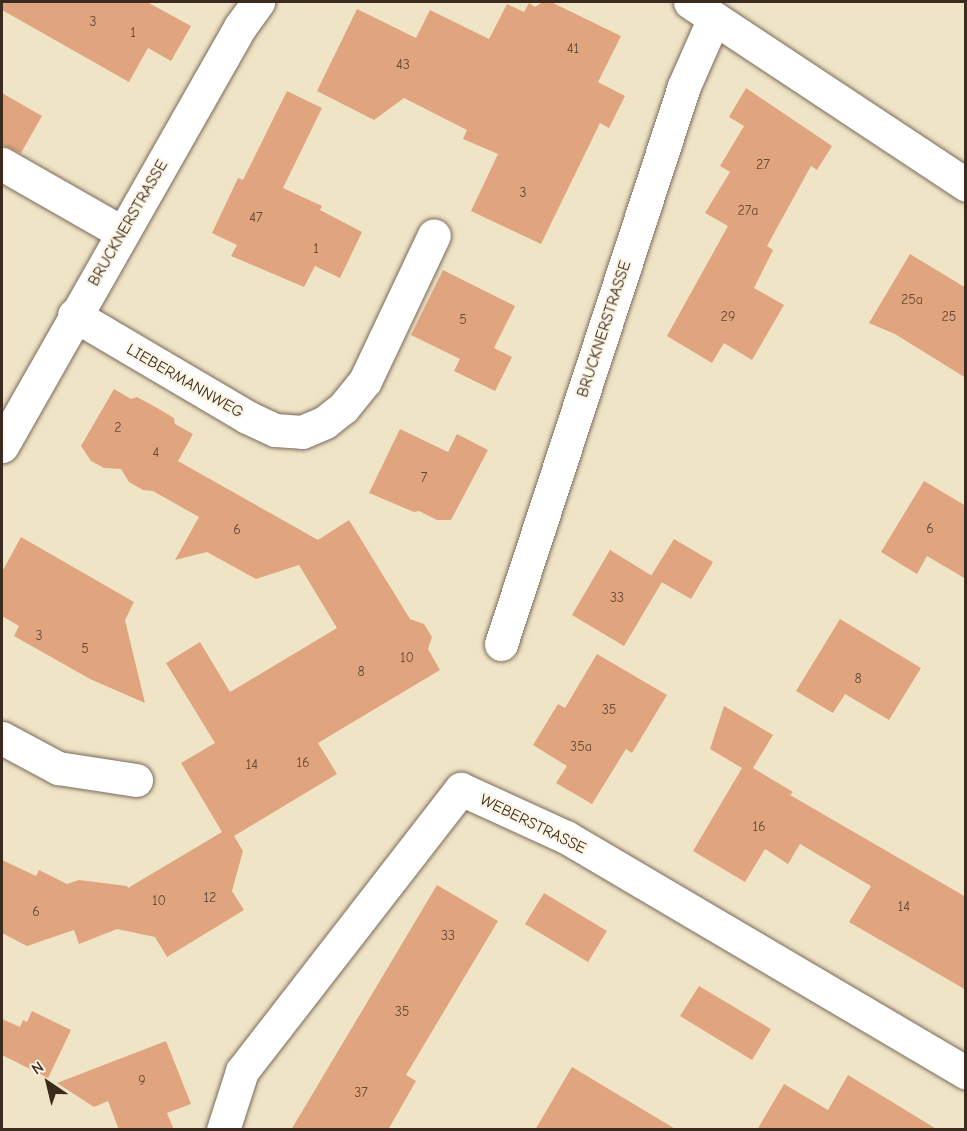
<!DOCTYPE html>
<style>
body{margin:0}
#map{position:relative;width:967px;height:1131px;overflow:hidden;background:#f0e4c7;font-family:"Comic Neue",sans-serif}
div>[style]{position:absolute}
.building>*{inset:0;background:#e0a57e}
.roads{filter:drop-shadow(0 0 2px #7a6b59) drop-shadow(0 0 2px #7a6b59)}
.minor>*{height:33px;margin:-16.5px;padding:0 16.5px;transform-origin:16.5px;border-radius:16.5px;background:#fff}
span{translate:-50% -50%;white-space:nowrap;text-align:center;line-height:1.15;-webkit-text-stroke:4.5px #fcf5e5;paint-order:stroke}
.number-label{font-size:14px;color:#644936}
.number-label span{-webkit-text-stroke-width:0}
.street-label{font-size:16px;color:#3b2a1e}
.frame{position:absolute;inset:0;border:3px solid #3b2a1e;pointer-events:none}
.north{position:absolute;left:18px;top:1053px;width:60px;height:60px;-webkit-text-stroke:4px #fcf5e5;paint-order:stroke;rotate:325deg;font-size:16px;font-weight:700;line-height:24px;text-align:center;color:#3b2a1e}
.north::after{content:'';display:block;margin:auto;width:21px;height:27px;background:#3b2a1e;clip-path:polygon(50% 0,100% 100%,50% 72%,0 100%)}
</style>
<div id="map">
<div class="building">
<i style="clip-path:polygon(2px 2px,147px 2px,191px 26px,171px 61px,148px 48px,129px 82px,2px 10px)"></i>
<i style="clip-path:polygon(543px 2px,551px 2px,621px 36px,598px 82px,625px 96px,609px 128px,600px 123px,541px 244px,471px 211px,498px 154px,463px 139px,467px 130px,404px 98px,374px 120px,317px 91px,357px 9px,416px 38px,430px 10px,489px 39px,507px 4px,524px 12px,529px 3px,535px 7px)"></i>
<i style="clip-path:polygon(746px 88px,832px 146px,817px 170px,811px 166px,767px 246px,773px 250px,754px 288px,784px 305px,752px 360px,724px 343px,712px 363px,667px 336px,728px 226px,705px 213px,730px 172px,720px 166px,744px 126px,729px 117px)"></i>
<i style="clip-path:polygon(287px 91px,322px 108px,283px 188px,322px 206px,320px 210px,362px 232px,340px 278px,315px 266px,304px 287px,231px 256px,237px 245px,212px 233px,238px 178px,243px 180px)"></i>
<i style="clip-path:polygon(2px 93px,42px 116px,21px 153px,2px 145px)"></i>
<i style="clip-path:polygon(910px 254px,966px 288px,966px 378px,895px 334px,869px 323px)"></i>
<i style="clip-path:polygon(443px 270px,515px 306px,494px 348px,512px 357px,495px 391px,454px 371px,460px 359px,411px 335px)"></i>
<i style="clip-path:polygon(114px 389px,131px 399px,137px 397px,159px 409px,174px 418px,175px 424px,193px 434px,178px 461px,318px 540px,349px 520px,410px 619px,424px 624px,432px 637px,428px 649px,440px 670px,318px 743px,337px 774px,234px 836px,243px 851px,232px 891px,244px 910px,167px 957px,155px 937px,117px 929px,79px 944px,74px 930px,27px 946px,2px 933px,2px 860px,36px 876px,39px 870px,67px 884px,79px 880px,127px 886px,128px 888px,222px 832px,181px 763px,215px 743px,166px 663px,200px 642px,230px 692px,337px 628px,299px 565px,256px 579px,207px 552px,175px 560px,199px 517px,153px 491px,143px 490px,129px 482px,121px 469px,104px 468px,91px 461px,81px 446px)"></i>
<i style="clip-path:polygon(400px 429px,448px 452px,457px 434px,488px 450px,451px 520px,437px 520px,419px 511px,414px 512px,369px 493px)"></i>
<i style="clip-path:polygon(924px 481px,966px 506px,966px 579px,927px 556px,917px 574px,881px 552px)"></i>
<i style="clip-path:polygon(21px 537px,134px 602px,125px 620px,145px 703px,90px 679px,14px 636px,19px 626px,2px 616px,2px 572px)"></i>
<i style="clip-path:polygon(674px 539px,713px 562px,691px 599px,651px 576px)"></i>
<i style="clip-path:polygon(610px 550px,662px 582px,624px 646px,572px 615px)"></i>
<i style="clip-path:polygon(840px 619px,921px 668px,889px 720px,845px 694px,833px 713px,796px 691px)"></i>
<i style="clip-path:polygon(597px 654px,667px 695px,632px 753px,626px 749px,592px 804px,556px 783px,567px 766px,533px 745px,558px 704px,565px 708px)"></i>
<i style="clip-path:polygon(724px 706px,773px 735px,753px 768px,793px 792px,790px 795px,966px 897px,966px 990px,849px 922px,871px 886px,800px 844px,788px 864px,765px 849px,745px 882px,693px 851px,742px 768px,710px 749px)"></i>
<i style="clip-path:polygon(437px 885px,498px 921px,406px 1075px,416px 1081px,388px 1130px,291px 1130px)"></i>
<i style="clip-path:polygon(544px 893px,607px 931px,588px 962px,525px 924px)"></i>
<i style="clip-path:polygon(699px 986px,771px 1029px,752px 1060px,680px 1016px)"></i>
<i style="clip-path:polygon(32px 1011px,71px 1030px,48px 1078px,2px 1055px,2px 1019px,20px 1027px,23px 1020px,27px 1022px)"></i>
<i style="clip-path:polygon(166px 1041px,191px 1104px,167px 1113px,174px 1130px,119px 1130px,108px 1101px,94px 1107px,57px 1083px)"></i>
<i style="clip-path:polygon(572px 1067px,677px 1130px,535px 1130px)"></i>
<i style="clip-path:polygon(848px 1075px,938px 1130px,757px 1130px,784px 1084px,828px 1110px)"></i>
</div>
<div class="roads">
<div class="minor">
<i style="left:690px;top:2px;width:331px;rotate:33.5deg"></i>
<i style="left:2px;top:164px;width:139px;rotate:29.7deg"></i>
<i style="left:74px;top:315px;width:201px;rotate:30.5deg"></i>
<i style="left:247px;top:417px;width:31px;rotate:25deg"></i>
<i style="left:275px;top:430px;width:27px;rotate:4deg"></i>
<i style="left:302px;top:432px;width:25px;rotate:-23deg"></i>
<i style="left:325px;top:422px;width:23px;rotate:-38deg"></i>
<i style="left:343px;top:408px;width:35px;rotate:-51deg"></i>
<i style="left:365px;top:381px;width:161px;rotate:-64.7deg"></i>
<i style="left:2px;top:446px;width:482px;rotate:-60.4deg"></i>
<i style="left:240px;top:27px;width:31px;rotate:-54deg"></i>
<i style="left:501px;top:644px;width:587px;rotate:-71.84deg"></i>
<i style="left:684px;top:86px;width:74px;rotate:-66.2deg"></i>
<i style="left:2px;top:738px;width:64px;rotate:28.2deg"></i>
<i style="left:58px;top:768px;width:79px;rotate:8.7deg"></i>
<i style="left:223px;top:1130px;width:62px;rotate:-72.1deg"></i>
<i style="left:242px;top:1071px;width:357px;rotate:-52.2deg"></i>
<i style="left:461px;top:789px;width:115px;rotate:24.6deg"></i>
<i style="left:566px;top:837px;width:464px;rotate:30.5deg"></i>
</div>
</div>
<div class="number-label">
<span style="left:93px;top:22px">3</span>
<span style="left:133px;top:33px">1</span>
<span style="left:573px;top:49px">41</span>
<span style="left:403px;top:65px">43</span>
<span style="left:763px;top:165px">27</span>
<span style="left:523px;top:193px">3</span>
<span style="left:748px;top:211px">27a</span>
<span style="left:256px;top:218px">47</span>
<span style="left:316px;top:249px">1</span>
<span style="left:912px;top:300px">25a</span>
<span style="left:728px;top:317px">29</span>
<span style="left:949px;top:317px">25</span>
<span style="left:463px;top:320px">5</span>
<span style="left:118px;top:428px">2</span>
<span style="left:156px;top:453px">4</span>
<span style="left:424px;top:478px">7</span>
<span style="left:930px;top:529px">6</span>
<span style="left:237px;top:530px">6</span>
<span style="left:617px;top:598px">33</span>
<span style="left:39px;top:636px">3</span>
<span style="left:85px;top:649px">5</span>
<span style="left:407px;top:658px">10</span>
<span style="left:361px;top:672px">8</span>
<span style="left:858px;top:679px">8</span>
<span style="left:609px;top:710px">35</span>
<span style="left:581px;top:747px">35a</span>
<span style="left:303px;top:763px">16</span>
<span style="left:252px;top:765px">14</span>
<span style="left:759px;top:827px">16</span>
<span style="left:210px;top:898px">12</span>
<span style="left:159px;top:901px">10</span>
<span style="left:904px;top:907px">14</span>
<span style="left:36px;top:912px">6</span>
<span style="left:448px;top:936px">33</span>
<span style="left:402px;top:1012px">35</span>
<span style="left:142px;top:1081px">9</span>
<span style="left:361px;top:1093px">37</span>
</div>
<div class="street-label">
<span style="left:128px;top:223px;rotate:-60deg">BRUCKNERSTRASSE</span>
<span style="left:604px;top:329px;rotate:-72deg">BRUCKNERSTRASSE</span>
<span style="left:185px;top:381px;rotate:30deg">LIEBERMANNWEG</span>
<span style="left:533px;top:824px;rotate:26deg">WEBERSTRASSE</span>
</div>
<div class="frame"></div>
<div class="north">N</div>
</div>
